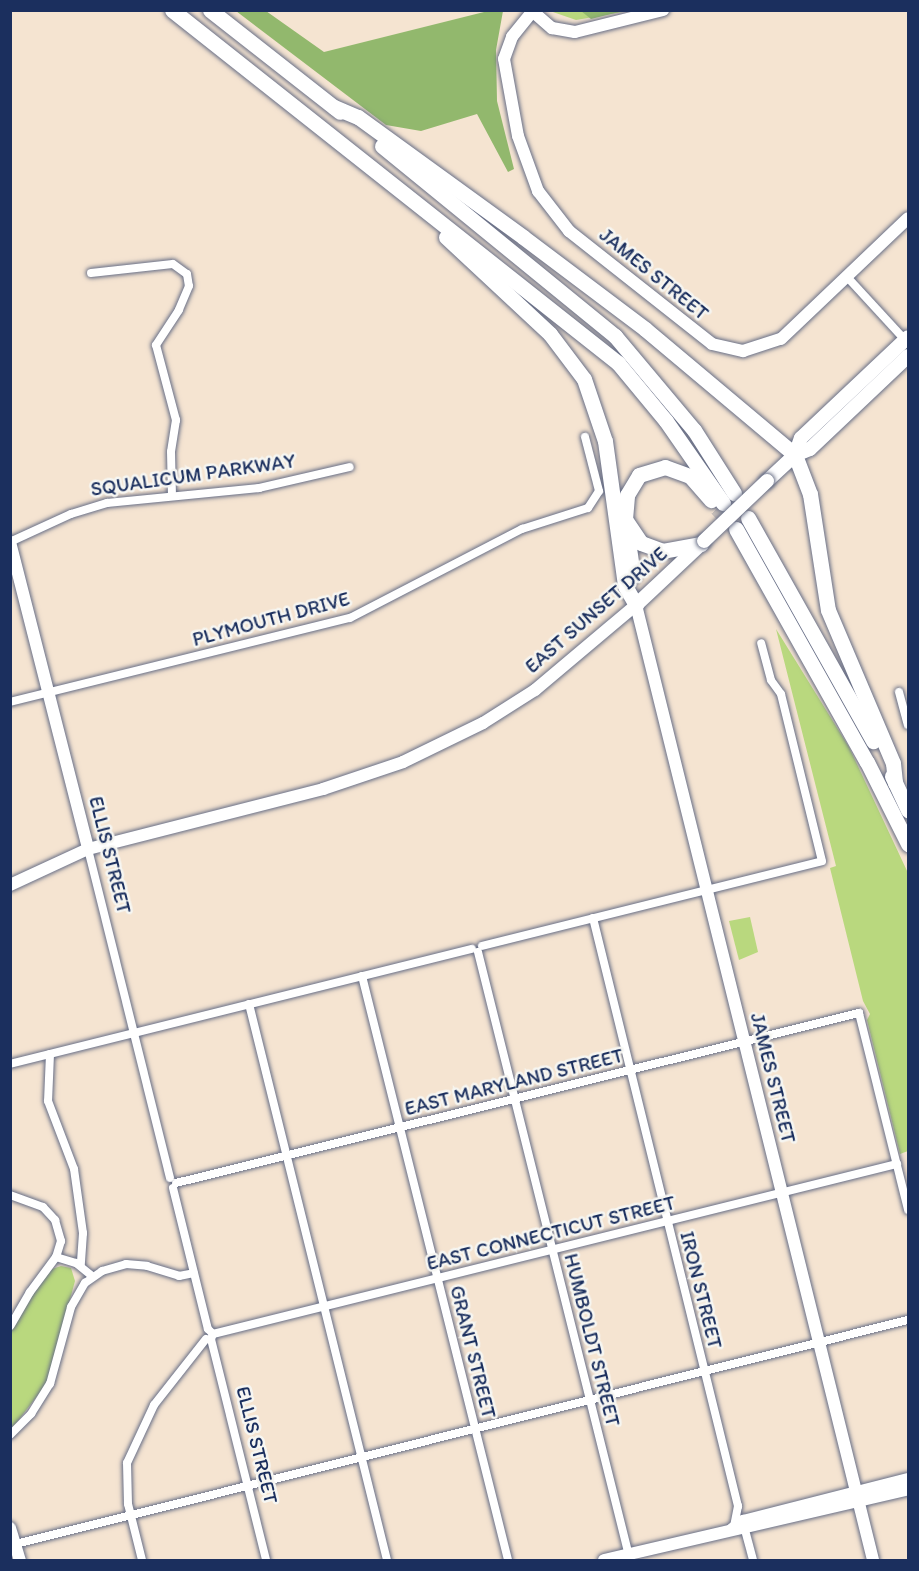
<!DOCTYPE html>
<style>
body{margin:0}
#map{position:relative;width:919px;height:1571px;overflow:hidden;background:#f5e4d1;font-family:Itim,sans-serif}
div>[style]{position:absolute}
.green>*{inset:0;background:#b9d87e}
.forest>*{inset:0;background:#92b86d}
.highway-tunnel>*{height:15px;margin-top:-7.5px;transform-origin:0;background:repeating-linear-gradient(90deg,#c9c0ba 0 15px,transparent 0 23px)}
.roads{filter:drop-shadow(0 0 2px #676e86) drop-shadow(0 0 2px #676e86)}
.street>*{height:8px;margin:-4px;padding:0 4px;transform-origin:4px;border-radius:4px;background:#fff}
.secondary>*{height:12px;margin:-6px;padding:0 6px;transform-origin:6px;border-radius:6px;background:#fff}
.primary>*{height:14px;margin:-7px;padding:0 7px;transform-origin:7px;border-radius:7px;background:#fff}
.highway>*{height:15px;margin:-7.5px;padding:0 7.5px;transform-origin:7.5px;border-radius:7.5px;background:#fff}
.bridges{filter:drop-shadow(0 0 2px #676e86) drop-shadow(0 0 2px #676e86)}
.primary-bridge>*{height:14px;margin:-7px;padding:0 7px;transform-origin:7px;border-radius:7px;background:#fff}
span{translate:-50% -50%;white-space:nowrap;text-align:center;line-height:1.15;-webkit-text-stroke:5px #f6f6f2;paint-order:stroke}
.street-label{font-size:20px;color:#1b2f5e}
.frame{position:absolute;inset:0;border:12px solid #1b2f5e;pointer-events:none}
</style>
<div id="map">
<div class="green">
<i style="clip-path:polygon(550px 11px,628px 11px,576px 20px)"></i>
<i style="clip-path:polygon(776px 629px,849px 747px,908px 873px,908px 1151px,900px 1154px,867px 1020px,870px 1014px,863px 1001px,830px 868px,836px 866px)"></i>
<i style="clip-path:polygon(750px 917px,758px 952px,739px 960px,729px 921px)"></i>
<i style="clip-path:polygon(61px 1266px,71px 1268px,75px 1281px,47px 1383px,11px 1430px,11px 1331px,25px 1303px,52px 1269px)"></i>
</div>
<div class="forest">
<i style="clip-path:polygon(236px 11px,266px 11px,324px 52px,488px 11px,503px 11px,496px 50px,497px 101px,514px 169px,508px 172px,477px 114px,421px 131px,386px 125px)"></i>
<i style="clip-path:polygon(581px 11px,581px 10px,623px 11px,591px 19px)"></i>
</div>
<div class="highway-tunnel">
<i style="left:717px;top:508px;width:28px;rotate:48deg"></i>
</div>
<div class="roads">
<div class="street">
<i style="left:91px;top:273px;width:82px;rotate:-6.3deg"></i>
<i style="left:173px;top:264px;width:17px;rotate:36deg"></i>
<i style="left:187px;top:274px;width:12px;rotate:81deg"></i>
<i style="left:189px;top:286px;width:26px;rotate:113deg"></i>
<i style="left:179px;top:310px;width:42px;rotate:123.3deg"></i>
<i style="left:156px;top:345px;width:78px;rotate:75.1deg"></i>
<i style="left:176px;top:420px;width:32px;rotate:99deg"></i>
<i style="left:171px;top:452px;width:43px;rotate:88.7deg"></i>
<i style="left:848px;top:278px;width:84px;rotate:47.4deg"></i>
<i style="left:12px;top:541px;width:65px;rotate:-24.6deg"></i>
<i style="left:71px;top:514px;width:38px;rotate:-17deg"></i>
<i style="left:107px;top:503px;width:153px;rotate:-5.6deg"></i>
<i style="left:259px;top:488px;width:93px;rotate:-13deg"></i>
<i style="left:899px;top:692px;width:34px;rotate:75deg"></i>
<i style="left:10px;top:702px;width:350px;rotate:-13.9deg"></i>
<i style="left:350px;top:618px;width:194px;rotate:-27.4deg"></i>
<i style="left:522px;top:529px;width:69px;rotate:-17.7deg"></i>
<i style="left:588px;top:508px;width:20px;rotate:-57deg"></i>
<i style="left:599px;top:491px;width:56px;rotate:-104.5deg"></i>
<i style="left:88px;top:849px;width:339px;rotate:76deg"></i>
<i style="left:593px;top:918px;width:606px;rotate:76.15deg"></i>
<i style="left:738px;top:1506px;width:20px;rotate:101deg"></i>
<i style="left:482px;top:946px;width:350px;rotate:-14deg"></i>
<i style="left:822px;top:861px;width:172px;rotate:-103.8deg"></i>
<i style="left:781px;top:694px;width:17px;rotate:-126deg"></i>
<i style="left:771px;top:680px;width:38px;rotate:-105deg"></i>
<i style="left:478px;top:952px;width:627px;rotate:75.96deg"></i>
<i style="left:362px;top:976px;width:602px;rotate:75.96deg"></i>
<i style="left:249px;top:1004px;width:573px;rotate:76.06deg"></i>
<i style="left:50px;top:1054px;width:47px;rotate:92.4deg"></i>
<i style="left:48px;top:1101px;width:73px;rotate:69.1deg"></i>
<i style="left:74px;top:1169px;width:65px;rotate:82deg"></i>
<i style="left:83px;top:1233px;width:32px;rotate:94deg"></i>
<i style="left:10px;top:1064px;width:476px;rotate:-14deg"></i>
<i style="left:176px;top:1183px;width:704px;rotate:-13.98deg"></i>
<i style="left:859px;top:1013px;width:203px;rotate:76deg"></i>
<i style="left:173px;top:1188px;width:145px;rotate:76.1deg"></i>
<i style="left:208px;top:1329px;width:7px;rotate:45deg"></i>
<i style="left:213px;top:1334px;width:5px;rotate:112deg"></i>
<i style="left:211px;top:1339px;width:228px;rotate:76deg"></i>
<i style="left:10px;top:1195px;width:35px;rotate:20deg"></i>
<i style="left:43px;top:1207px;width:18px;rotate:47deg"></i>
<i style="left:55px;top:1220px;width:22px;rotate:74deg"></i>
<i style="left:61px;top:1241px;width:17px;rotate:107deg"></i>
<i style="left:56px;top:1257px;width:44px;rotate:126.6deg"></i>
<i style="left:30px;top:1292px;width:39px;rotate:120deg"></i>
<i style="left:56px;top:1257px;width:21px;rotate:17deg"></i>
<i style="left:76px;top:1263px;width:22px;rotate:39deg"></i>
<i style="left:213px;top:1334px;width:705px;rotate:-13.96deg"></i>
<i style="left:10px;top:1435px;width:30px;rotate:-45deg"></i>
<i style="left:31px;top:1414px;width:36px;rotate:-58deg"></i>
<i style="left:50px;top:1384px;width:80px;rotate:-74.7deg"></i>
<i style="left:71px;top:1307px;width:28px;rotate:-60deg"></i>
<i style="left:85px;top:1283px;width:21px;rotate:-35deg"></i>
<i style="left:102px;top:1271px;width:25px;rotate:-16deg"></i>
<i style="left:126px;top:1264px;width:21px;rotate:5deg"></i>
<i style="left:147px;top:1266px;width:34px;rotate:17deg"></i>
<i style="left:179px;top:1276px;width:15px;rotate:-11deg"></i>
<i style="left:745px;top:1530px;width:31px;rotate:75deg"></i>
<i style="left:16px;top:1544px;width:920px;rotate:-14.1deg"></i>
<i style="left:142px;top:1560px;width:58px;rotate:-104deg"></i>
<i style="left:128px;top:1504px;width:41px;rotate:-91.4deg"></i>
<i style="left:127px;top:1463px;width:64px;rotate:-65deg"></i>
<i style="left:154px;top:1405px;width:84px;rotate:-51.8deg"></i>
</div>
<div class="secondary">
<i style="left:531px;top:10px;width:28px;rotate:41deg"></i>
<i style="left:552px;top:28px;width:23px;rotate:10deg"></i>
<i style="left:575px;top:32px;width:91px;rotate:-14deg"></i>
<i style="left:532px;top:12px;width:32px;rotate:129deg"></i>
<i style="left:512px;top:37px;width:23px;rotate:110deg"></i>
<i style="left:504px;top:59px;width:78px;rotate:79.7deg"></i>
<i style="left:518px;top:136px;width:59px;rotate:70deg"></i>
<i style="left:538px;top:191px;width:51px;rotate:52.2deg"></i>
<i style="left:569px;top:231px;width:182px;rotate:38.3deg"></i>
<i style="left:712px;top:344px;width:32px;rotate:13deg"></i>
<i style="left:743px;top:351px;width:40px;rotate:-18deg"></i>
<i style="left:781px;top:339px;width:175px;rotate:-43.6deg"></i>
<i style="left:10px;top:542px;width:317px;rotate:75.7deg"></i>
<i style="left:10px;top:885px;width:86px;rotate:-24.8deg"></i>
<i style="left:88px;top:849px;width:243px;rotate:-14.3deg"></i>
<i style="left:323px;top:789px;width:84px;rotate:-18.6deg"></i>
<i style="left:403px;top:762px;width:89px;rotate:-26deg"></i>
<i style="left:483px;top:723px;width:62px;rotate:-32.4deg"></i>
<i style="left:535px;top:690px;width:132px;rotate:-40.1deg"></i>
<i style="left:636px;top:605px;width:984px;rotate:76.06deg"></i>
<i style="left:10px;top:1528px;width:34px;rotate:73deg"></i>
<i style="left:732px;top:1529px;width:14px;rotate:-36deg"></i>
<i style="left:743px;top:1521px;width:170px;rotate:-14.3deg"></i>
<i style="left:604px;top:1560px;width:312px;rotate:-13.1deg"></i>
</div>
<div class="primary">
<i style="left:795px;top:455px;width:18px;rotate:-71deg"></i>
<i style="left:801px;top:438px;width:147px;rotate:-43.3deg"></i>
<i style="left:767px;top:481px;width:38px;rotate:-43deg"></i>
<i style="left:795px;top:455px;width:16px;rotate:-22deg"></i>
<i style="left:810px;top:449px;width:135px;rotate:-43.5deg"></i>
<i style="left:636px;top:605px;width:92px;rotate:-43.2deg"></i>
</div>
<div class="highway">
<i style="left:172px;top:10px;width:569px;rotate:38.36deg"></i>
<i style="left:618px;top:363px;width:75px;rotate:50.4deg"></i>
<i style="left:666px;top:421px;width:100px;rotate:55.2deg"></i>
<i style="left:210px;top:10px;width:165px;rotate:38.1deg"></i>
<i style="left:334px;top:107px;width:26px;rotate:23deg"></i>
<i style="left:358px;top:117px;width:204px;rotate:36deg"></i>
<i style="left:523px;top:237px;width:153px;rotate:37deg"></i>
<i style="left:645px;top:329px;width:196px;rotate:40deg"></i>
<i style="left:795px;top:455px;width:42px;rotate:69deg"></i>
<i style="left:810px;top:494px;width:117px;rotate:81.2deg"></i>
<i style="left:828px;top:610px;width:166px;rotate:67deg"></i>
<i style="left:893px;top:763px;width:20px;rotate:84deg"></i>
<i style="left:382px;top:146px;width:301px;rotate:39.2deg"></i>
<i style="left:615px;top:336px;width:123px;rotate:50deg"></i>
<i style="left:694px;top:430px;width:75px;rotate:57.6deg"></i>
<i style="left:446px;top:237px;width:142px;rotate:43deg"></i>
<i style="left:550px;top:334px;width:56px;rotate:52.9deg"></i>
<i style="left:584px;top:379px;width:65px;rotate:71.3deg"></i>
<i style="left:605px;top:441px;width:146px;rotate:82.1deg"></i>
<i style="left:625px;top:586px;width:22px;rotate:60deg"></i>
<i style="left:748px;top:518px;width:256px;rotate:60.7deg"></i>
<i style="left:626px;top:527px;width:49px;rotate:81.7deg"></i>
<i style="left:736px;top:529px;width:267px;rotate:60.7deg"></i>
<i style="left:867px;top:762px;width:92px;rotate:63.4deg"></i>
<i style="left:701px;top:544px;width:39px;rotate:170deg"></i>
<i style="left:663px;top:551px;width:23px;rotate:-160deg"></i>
<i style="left:641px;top:543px;width:29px;rotate:-124deg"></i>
<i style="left:625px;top:519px;width:24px;rotate:-85deg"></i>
<i style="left:627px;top:495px;width:23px;rotate:-59deg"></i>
<i style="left:639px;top:475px;width:27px;rotate:-17deg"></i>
<i style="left:665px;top:467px;width:27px;rotate:20deg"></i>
<i style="left:690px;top:476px;width:32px;rotate:49deg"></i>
<i style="left:892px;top:776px;width:38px;rotate:65deg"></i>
</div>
</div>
<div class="bridges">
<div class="primary-bridge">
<i style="left:704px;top:541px;width:87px;rotate:-43.6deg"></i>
</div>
</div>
<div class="street-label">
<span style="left:654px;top:274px;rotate:39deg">JAMES STREET</span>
<span style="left:193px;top:475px;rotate:-8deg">SQUALICUM PARKWAY</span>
<span style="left:596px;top:610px;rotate:-41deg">EAST SUNSET DRIVE</span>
<span style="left:271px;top:619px;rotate:-15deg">PLYMOUTH DRIVE</span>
<span style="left:110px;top:855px;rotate:76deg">ELLIS STREET</span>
<span style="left:773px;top:1078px;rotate:76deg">JAMES STREET</span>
<span style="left:514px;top:1082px;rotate:-14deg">EAST MARYLAND STREET</span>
<span style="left:551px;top:1233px;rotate:-14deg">EAST CONNECTICUT STREET</span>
<span style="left:701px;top:1290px;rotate:76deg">IRON STREET</span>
<span style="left:592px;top:1340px;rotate:76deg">HUMBOLDT STREET</span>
<span style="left:473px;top:1352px;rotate:76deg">GRANT STREET</span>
<span style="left:257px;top:1445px;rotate:76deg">ELLIS STREET</span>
</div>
<div class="frame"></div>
</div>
